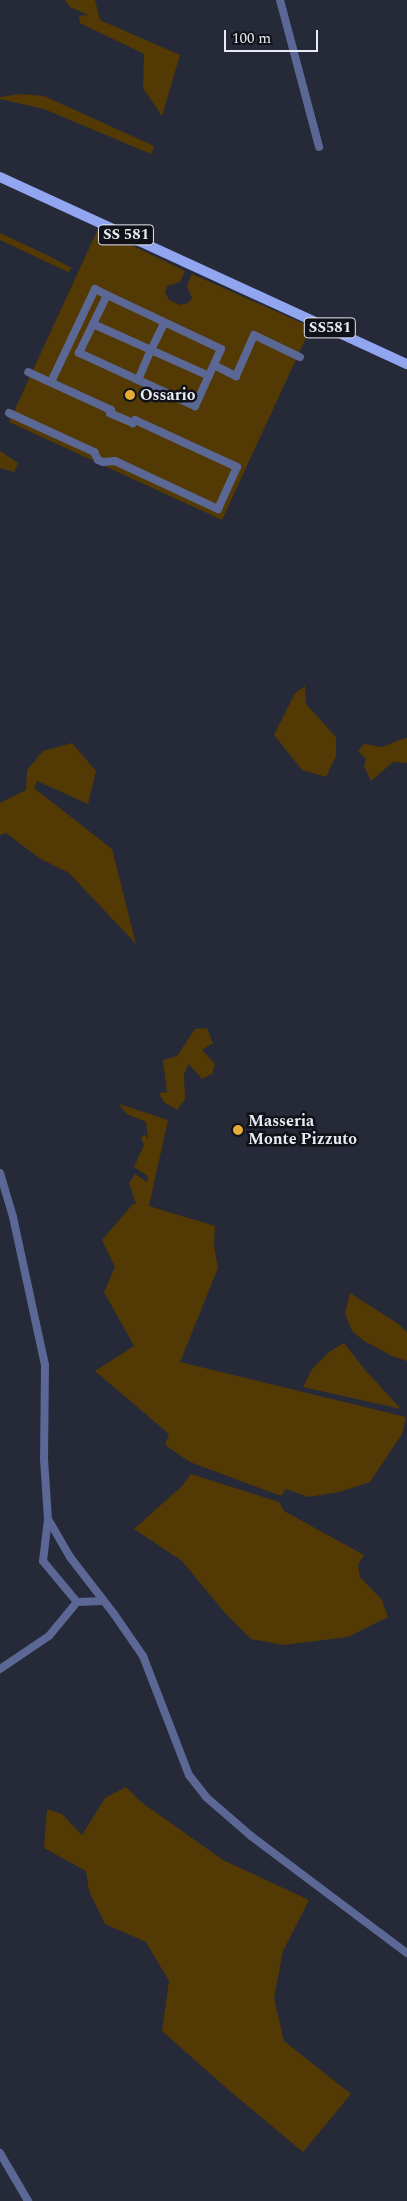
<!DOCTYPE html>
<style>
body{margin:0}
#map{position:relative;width:407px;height:2201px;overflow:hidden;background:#252938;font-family:Spectral,serif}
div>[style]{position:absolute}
.green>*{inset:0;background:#533a04}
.minor>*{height:8px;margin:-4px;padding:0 4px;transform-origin:4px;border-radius:4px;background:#5b6795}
.major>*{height:10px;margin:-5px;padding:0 5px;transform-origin:5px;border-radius:5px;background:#91a5f1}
.dots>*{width:14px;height:14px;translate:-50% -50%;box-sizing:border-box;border:2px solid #101218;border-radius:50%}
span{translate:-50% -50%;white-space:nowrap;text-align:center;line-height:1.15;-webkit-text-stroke:5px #101218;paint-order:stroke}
.shield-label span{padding:1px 4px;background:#101218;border:1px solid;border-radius:4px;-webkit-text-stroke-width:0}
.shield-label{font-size:15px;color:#e8ebf5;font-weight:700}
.poi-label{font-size:16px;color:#e8ebf5;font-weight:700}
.left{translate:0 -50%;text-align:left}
.scale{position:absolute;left:224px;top:30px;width:94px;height:22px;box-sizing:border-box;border:2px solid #e8ebf5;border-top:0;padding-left:6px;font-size:15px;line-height:18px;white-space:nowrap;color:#e8ebf5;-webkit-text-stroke:4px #101218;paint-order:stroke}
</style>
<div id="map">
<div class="green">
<i style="clip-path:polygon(65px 0,95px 0,100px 20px,180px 55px,162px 116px,143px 88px,144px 54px,80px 23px,79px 16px,88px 15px,70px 7px)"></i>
<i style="clip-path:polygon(20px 94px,44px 96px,154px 146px,151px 154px,44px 109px,0 99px,0 97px)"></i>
<i style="clip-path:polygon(98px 229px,185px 271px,180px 282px,167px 286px,165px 292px,169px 300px,180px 305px,188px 303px,192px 298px,187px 286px,192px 274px,311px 327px,222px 520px,9px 422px)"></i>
<i style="clip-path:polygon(0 233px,49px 256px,72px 268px,68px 272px,0 240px)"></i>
<i style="clip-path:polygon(0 451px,18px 463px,14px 472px,0 468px)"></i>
<i style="clip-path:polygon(305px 686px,306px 704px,336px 737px,336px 756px,326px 777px,302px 770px,274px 735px,295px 693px)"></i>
<i style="clip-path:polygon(405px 738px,407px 738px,407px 763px,393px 762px,371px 781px,364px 766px,366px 759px,358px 751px,364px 744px,382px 747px)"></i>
<i style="clip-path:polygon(72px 743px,96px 771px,88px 804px,37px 781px,34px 788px,112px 849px,136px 944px,69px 873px,39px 858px,6px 833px,0 835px,0 803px,26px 790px,27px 770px,43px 751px)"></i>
<i style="clip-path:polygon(207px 1028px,213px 1043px,202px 1050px,215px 1064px,212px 1074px,202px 1079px,189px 1064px,184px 1074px,185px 1099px,177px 1110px,164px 1102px,159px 1093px,167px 1092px,163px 1060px,177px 1056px,195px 1029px)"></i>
<i style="clip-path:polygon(119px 1104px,168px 1120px,149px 1206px,215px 1226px,214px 1245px,218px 1268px,180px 1362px,406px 1417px,402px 1434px,370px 1482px,339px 1492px,308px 1497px,286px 1489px,281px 1496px,190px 1462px,165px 1445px,169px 1434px,95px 1371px,134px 1346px,104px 1292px,115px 1267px,102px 1240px,133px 1204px,136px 1204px,129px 1183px,135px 1174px,147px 1182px,148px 1176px,134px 1167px,144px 1145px,141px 1138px,144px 1134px,148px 1139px,146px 1122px,127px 1114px)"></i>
<i style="clip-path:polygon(350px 1293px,397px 1323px,407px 1332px,407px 1361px,392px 1356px,364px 1341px,352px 1331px,345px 1313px)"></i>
<i style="clip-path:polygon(344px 1343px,366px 1371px,401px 1409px,303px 1387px,312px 1369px,329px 1352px)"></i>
<i style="clip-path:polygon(191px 1474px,279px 1502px,284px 1511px,364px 1555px,358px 1565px,360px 1577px,382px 1600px,388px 1617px,348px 1637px,283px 1645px,251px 1639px,225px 1613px,182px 1561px,134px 1529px,182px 1486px)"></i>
<i style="clip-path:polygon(126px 1787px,141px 1802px,223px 1860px,309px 1900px,283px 1951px,274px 1998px,284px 2041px,351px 2094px,303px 2152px,231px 2092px,162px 2031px,169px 1981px,146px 1942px,105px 1924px,89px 1891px,86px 1871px,44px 1848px,47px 1809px,62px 1814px,82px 1835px,105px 1798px)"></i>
</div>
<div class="minor">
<i style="left:280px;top:0;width:152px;rotate:75.1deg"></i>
<i style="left:107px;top:295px;width:126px;rotate:25.3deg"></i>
<i style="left:221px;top:349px;width:63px;rotate:114.5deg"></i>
<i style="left:195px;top:406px;width:128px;rotate:-155.4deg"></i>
<i style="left:79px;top:353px;width:64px;rotate:-64.2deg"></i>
<i style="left:93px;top:324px;width:127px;rotate:24.1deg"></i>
<i style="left:152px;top:348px;width:28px;rotate:-64deg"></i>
<i style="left:214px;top:365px;width:25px;rotate:27deg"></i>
<i style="left:236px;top:376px;width:45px;rotate:-66.3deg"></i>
<i style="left:254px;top:335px;width:51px;rotate:25.6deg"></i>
<i style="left:138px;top:380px;width:33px;rotate:-67deg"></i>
<i style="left:51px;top:382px;width:103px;rotate:-64.7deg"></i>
<i style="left:95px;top:289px;width:13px;rotate:27deg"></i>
<i style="left:9px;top:413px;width:94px;rotate:24.6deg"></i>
<i style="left:94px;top:452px;width:9px;rotate:63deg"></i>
<i style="left:98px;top:460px;width:5px;rotate:22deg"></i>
<i style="left:103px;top:462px;width:12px;rotate:-5deg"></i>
<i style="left:115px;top:461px;width:114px;rotate:25deg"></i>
<i style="left:218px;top:509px;width:46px;rotate:-65.7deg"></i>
<i style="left:237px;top:467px;width:112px;rotate:-155.3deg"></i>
<i style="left:135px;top:420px;width:4px;rotate:124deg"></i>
<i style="left:133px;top:423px;width:25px;rotate:-157deg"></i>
<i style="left:110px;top:413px;width:3px;rotate:-72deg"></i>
<i style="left:111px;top:410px;width:91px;rotate:-155.4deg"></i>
<i style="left:0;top:1173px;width:46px;rotate:73.5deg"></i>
<i style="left:13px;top:1217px;width:151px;rotate:77.8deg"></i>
<i style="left:45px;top:1365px;width:94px;rotate:90.6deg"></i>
<i style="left:44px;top:1459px;width:60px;rotate:86.2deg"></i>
<i style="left:48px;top:1519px;width:44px;rotate:59.9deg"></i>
<i style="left:70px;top:1557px;width:72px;rotate:52.3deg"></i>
<i style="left:114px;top:1614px;width:51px;rotate:55.4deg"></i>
<i style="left:143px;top:1656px;width:128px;rotate:68.9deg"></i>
<i style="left:189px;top:1775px;width:28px;rotate:52deg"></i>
<i style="left:206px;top:1797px;width:60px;rotate:40.9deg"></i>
<i style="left:251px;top:1836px;width:195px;rotate:36.9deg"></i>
<i style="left:77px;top:1602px;width:26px;rotate:-2deg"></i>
<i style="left:0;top:1669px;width:59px;rotate:-34deg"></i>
<i style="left:49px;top:1636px;width:44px;rotate:-50.5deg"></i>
<i style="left:77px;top:1602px;width:53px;rotate:-129.7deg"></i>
<i style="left:43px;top:1561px;width:42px;rotate:-83.2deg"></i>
<i style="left:0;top:2153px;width:56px;rotate:59.7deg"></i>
</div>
<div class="major">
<i style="left:0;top:177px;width:448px;rotate:24.7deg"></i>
</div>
<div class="dots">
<i style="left:130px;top:395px;background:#e7ac36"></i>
<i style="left:238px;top:1130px;background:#e7ac36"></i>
</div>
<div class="shield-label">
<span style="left:126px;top:235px">SS 581</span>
<span style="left:330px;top:328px">SS581</span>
</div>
<div class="poi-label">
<span class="left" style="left:140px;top:395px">Ossario</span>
<span class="left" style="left:248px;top:1130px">Masseria<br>Monte Pizzuto</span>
</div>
<div class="scale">100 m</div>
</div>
